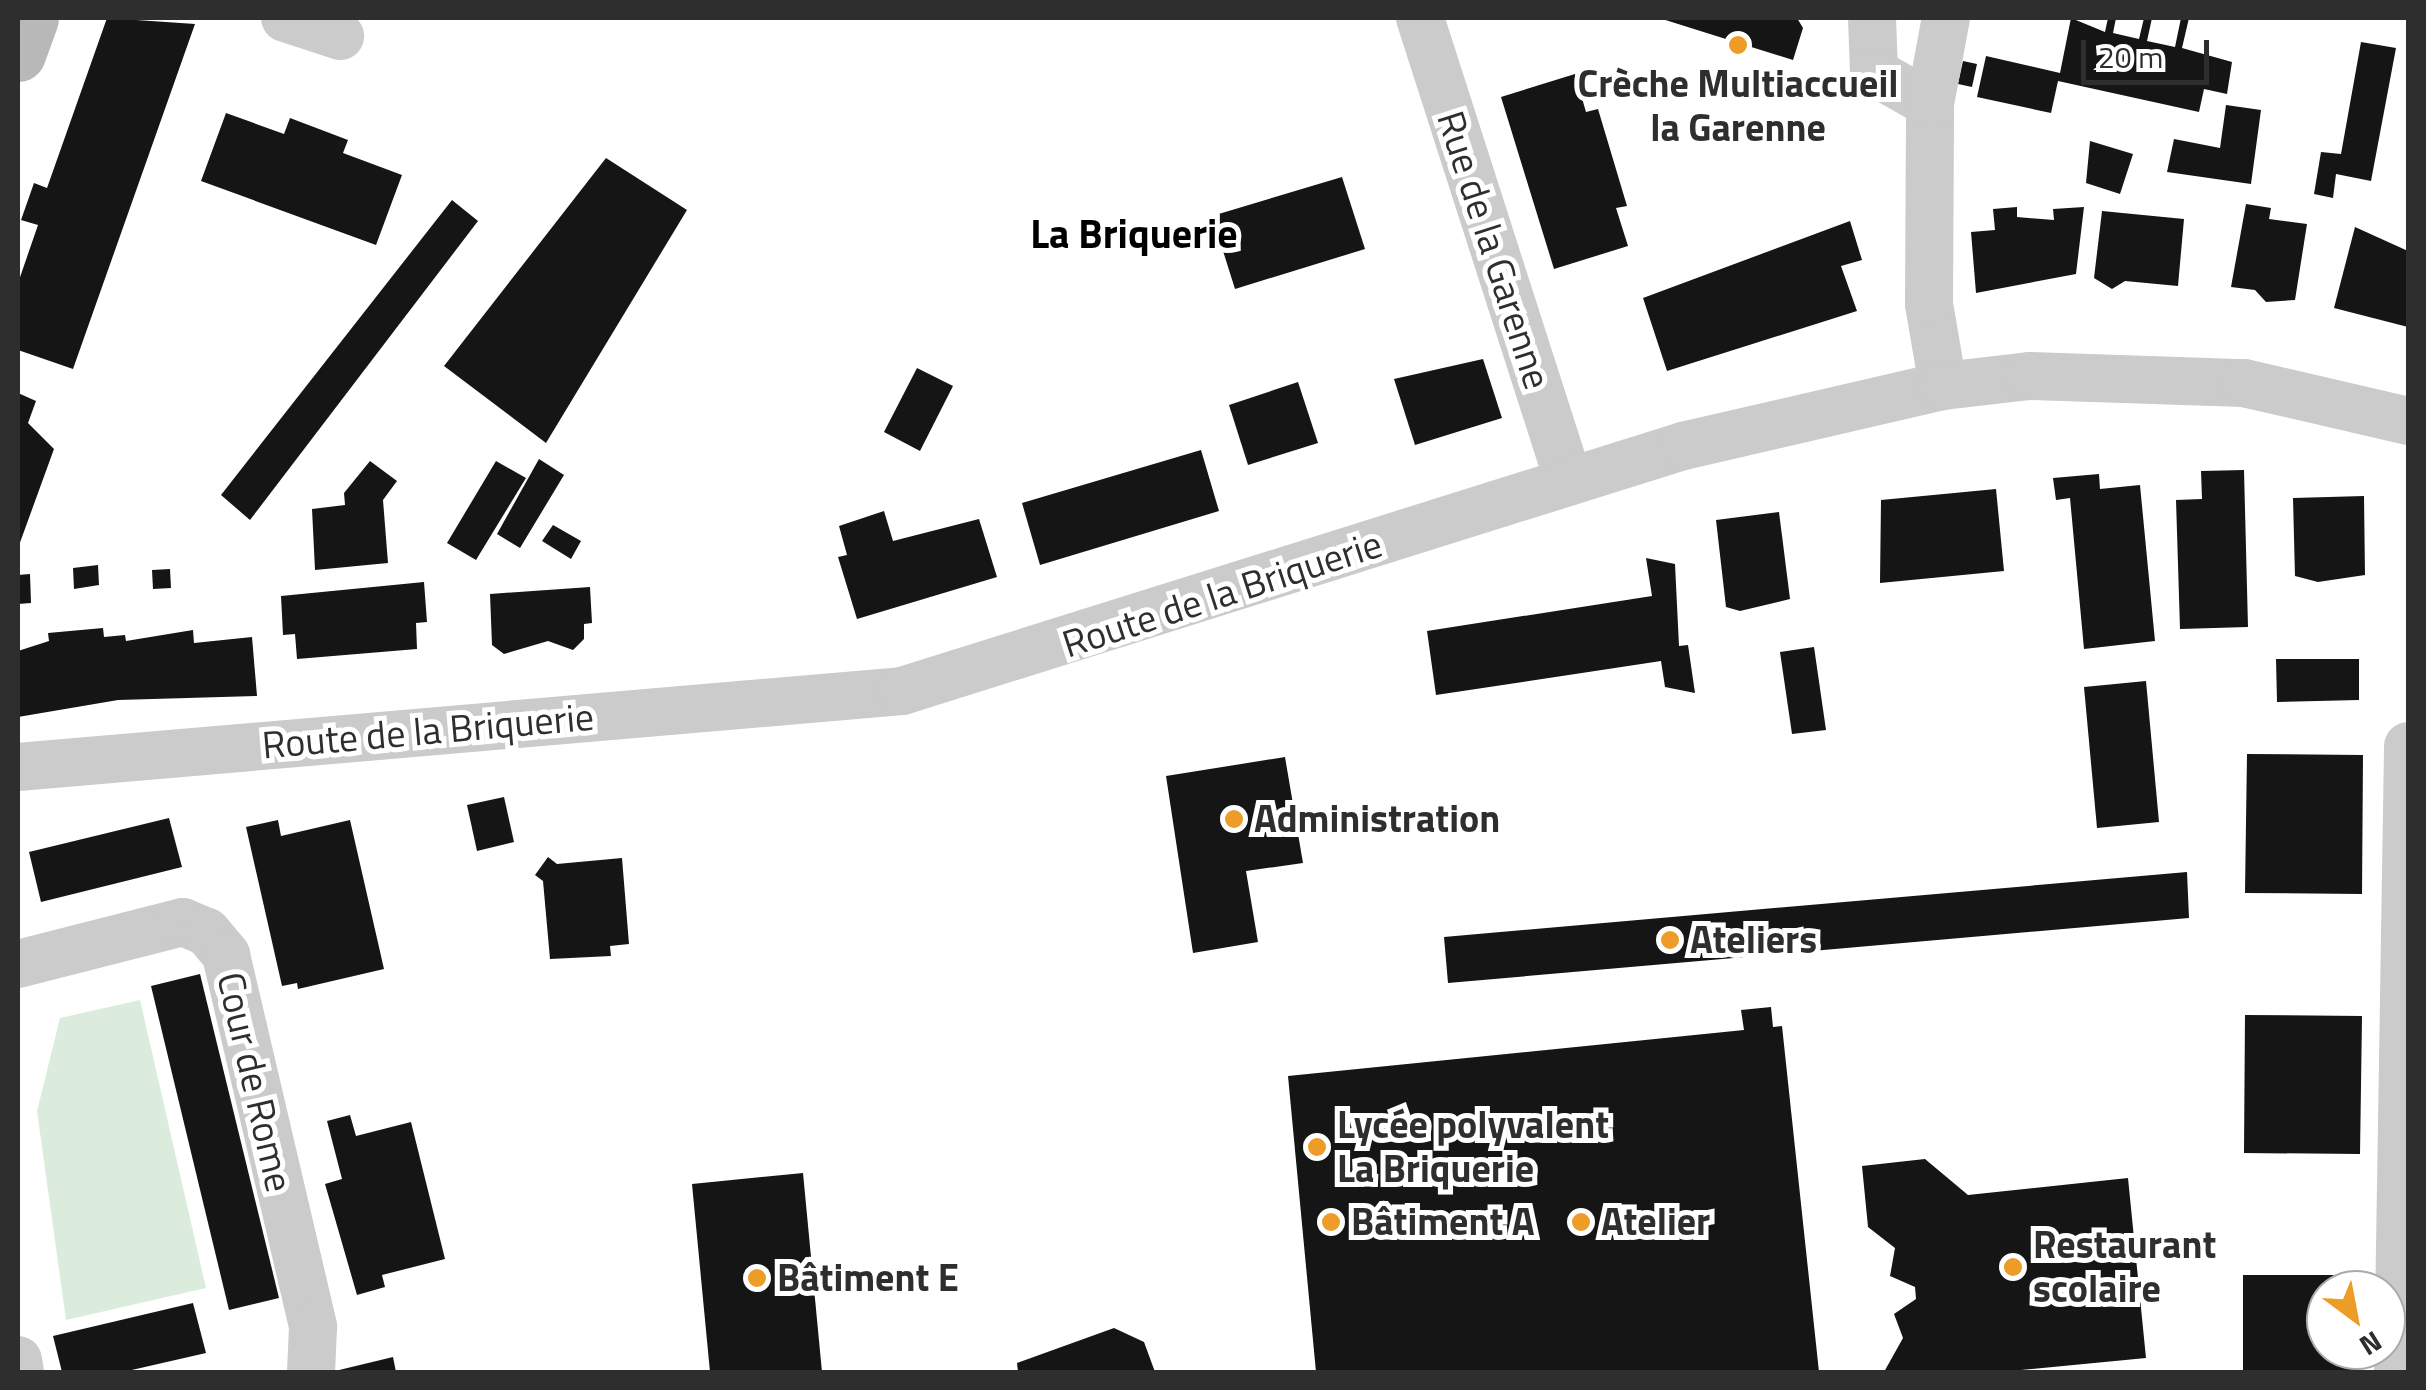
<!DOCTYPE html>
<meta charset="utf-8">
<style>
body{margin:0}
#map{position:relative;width:2426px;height:1390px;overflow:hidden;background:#fff;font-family:"Titillium Web",sans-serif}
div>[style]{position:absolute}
.green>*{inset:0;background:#dbecdd}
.building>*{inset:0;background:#151515}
.street>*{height:48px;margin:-24px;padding:0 24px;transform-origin:24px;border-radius:24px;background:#cbcbcb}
.secondary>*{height:55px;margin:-27.5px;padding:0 27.5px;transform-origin:27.5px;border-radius:27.5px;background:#b8b8b8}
.dots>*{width:28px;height:28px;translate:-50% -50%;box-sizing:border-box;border:5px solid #fff;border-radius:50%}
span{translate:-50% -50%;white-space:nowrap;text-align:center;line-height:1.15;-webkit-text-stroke:10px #fff;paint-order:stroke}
.poi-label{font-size:38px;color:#2e2e2e;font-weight:700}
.left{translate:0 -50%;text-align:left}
.street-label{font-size:38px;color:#2e2e2e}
.neighbourhood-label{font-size:40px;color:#000;font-weight:700}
.frame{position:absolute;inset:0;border:20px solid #2e2e2e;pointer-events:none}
.north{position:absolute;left:2306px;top:1270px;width:100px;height:100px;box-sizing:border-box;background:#fff;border:2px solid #ababab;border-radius:50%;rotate:148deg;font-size:28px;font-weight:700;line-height:40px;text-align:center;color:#2e2e2e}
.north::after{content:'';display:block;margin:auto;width:35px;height:45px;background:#ed9c28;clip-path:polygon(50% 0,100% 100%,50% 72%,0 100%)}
.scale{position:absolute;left:2081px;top:40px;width:128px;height:45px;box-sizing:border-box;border:5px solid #2e2e2e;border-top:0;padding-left:12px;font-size:30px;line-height:35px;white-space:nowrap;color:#2e2e2e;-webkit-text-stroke:8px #fff;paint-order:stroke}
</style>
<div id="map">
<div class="green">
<i style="clip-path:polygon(140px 1000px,206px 1288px,66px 1320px,37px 1111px,60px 1018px)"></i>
</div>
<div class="building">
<i style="clip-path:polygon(107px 18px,195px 24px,73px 369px,18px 350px,18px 283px,38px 225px,21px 220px,34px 183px,47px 188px)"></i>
<i style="clip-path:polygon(1659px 18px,1797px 18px,1803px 28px,1793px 60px)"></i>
<i style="clip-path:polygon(2071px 18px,2105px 32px,2108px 18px,2116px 18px,2113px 33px,2139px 39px,2144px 18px,2152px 18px,2147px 41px,2175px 47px,2181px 18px,2189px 18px,2182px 48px,2232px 62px,2227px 94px,2204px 89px,2199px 112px,2058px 81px,2051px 113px,1977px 97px,1986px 56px,2060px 73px)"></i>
<i style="clip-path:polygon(2361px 42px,2396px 48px,2371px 181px,2336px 174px,2333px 198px,2314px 194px,2321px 152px,2341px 154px)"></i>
<i style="clip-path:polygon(1963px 61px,1977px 64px,1972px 87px,1958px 84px)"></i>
<i style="clip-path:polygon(1575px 74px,1586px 112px,1598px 109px,1627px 206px,1616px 208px,1628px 246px,1554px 269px,1501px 97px)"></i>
<i style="clip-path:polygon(2226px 105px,2261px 110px,2251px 184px,2167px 172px,2174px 139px,2220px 148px)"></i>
<i style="clip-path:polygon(226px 113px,284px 134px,290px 118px,348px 140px,343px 153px,402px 175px,376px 245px,201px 181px)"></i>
<i style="clip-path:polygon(2090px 141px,2133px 154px,2120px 194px,2086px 183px)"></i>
<i style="clip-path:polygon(606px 158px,687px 210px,546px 443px,444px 366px)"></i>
<i style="clip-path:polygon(1342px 177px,1365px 249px,1235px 289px,1212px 216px)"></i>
<i style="clip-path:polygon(452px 200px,478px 221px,250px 520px,221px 495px)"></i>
<i style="clip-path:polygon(2246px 204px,2271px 208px,2269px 219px,2307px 224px,2295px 300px,2266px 302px,2255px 290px,2231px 287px)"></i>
<i style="clip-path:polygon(2017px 207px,2017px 217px,2054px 220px,2053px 209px,2084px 207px,2076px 274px,1976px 293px,1971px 232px,1995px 230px,1993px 209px)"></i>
<i style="clip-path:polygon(2102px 211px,2184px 219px,2178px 286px,2125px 281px,2112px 289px,2094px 278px)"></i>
<i style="clip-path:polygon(1850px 221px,1862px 260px,1841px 266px,1857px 311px,1667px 371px,1643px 298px)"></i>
<i style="clip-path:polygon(2355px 227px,2408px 251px,2408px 327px,2334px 308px)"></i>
<i style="clip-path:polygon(1483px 359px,1502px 418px,1415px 445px,1394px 379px)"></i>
<i style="clip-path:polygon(917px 368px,953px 386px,920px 451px,884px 432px)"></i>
<i style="clip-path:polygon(1298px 382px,1318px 443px,1248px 465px,1229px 405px)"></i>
<i style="clip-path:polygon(18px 393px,36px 401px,28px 423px,54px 449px,18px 548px)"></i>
<i style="clip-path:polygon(1201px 450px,1219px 511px,1040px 565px,1022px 503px)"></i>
<i style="clip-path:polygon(539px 459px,564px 475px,520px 548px,497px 534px)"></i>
<i style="clip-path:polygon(370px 461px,397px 481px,383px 500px,388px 563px,315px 570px,312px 509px,345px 505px,344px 493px)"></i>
<i style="clip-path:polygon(496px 461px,526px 478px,476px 560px,447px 543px)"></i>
<i style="clip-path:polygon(2244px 470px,2248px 627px,2180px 629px,2176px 500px,2202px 499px,2201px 471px)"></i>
<i style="clip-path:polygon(2099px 474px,2100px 489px,2140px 485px,2155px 641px,2084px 649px,2070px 498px,2056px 500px,2053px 478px)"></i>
<i style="clip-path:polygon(1996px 489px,2004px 571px,1880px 583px,1881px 500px)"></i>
<i style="clip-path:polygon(2364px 496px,2365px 575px,2318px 582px,2295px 576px,2293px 498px)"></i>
<i style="clip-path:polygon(884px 511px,893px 541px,979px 519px,997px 577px,857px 619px,838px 557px,847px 555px,839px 526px)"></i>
<i style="clip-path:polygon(1779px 512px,1790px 599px,1740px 611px,1726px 607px,1716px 520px)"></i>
<i style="clip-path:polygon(553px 525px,581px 541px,571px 559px,542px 541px)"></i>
<i style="clip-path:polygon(1646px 558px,1675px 564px,1679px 646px,1688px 645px,1695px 693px,1665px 687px,1661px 661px,1436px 695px,1427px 631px,1652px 596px)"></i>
<i style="clip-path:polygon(98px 565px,99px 585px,74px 589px,73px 568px)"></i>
<i style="clip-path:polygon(170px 569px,171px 588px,153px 589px,152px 570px)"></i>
<i style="clip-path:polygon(30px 574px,31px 603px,18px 604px,18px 575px)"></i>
<i style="clip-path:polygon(424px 582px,427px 622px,416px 623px,417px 649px,297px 659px,295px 634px,283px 635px,281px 596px)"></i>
<i style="clip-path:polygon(590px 587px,592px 623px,584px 624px,584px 639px,573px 650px,548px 641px,504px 654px,492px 645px,490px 594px)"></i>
<i style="clip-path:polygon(103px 628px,104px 637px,125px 635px,126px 641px,193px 630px,194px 643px,252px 637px,257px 696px,118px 700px,18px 717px,18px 651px,49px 641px,48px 633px)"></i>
<i style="clip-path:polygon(1814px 647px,1826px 730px,1792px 734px,1780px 652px)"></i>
<i style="clip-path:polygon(2276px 659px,2359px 659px,2359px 700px,2277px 702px)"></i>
<i style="clip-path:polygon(2146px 681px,2159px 822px,2097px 828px,2084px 687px)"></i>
<i style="clip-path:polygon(2247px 754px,2363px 755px,2362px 894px,2245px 893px)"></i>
<i style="clip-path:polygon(1285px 757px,1303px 863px,1246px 871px,1258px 942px,1193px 953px,1166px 776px)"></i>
<i style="clip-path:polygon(504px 797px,514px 842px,477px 851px,467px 805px)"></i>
<i style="clip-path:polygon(169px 818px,182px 867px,41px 902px,29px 852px)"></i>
<i style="clip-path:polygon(278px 820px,281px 836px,350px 820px,384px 969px,298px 989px,297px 983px,282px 986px,246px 827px)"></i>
<i style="clip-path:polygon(548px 857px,557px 864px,622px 858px,629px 944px,610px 946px,611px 956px,550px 959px,543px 881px,535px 875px)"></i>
<i style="clip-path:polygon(2187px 872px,2189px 918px,1448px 983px,1444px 937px)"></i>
<i style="clip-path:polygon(200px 974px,279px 1298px,229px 1310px,151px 986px)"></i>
<i style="clip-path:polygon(1771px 1007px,1773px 1027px,1782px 1026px,1819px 1372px,1316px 1372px,1288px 1076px,1744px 1030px,1741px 1010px)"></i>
<i style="clip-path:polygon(2245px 1015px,2362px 1016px,2360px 1154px,2244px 1153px)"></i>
<i style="clip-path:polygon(350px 1115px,356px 1136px,411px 1122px,445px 1259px,382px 1275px,385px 1287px,357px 1295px,325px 1184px,342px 1179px,327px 1121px)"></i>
<i style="clip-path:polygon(1925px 1159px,1968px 1195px,2128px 1178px,2146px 1358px,2000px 1372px,1884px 1372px,1903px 1338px,1894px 1314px,1916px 1299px,1915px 1287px,1890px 1276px,1895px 1248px,1868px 1227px,1862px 1166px)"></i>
<i style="clip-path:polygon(803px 1173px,822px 1372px,710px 1372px,692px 1184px)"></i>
<i style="clip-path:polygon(2243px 1275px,2360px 1275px,2360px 1290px,2326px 1290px,2326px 1350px,2359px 1350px,2359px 1372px,2243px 1372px)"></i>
<i style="clip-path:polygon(193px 1303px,206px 1353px,123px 1372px,62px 1372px,53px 1336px)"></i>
<i style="clip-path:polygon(1114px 1328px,1144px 1342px,1155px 1372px,1018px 1372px,1017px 1363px)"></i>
<i style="clip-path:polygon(393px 1357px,396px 1372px,336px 1372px,335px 1371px)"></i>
</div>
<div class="street">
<i style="left:285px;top:18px;width:58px;rotate:18.1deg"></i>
<i style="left:1420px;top:18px;width:487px;rotate:72.2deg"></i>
<i style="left:1872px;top:18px;width:54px;rotate:87.9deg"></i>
<i style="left:1874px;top:72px;width:64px;rotate:29.7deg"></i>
<i style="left:1943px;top:386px;width:83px;rotate:-99.7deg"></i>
<i style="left:1929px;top:304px;width:200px;rotate:-89.7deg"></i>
<i style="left:1930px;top:104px;width:87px;rotate:-79.5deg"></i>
<i style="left:18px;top:767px;width:887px;rotate:-4.91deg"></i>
<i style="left:902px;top:691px;width:819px;rotate:-17.42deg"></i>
<i style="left:1683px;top:446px;width:267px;rotate:-13deg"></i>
<i style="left:1943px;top:386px;width:87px;rotate:-6.6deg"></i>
<i style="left:2029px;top:376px;width:215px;rotate:1.9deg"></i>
<i style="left:2244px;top:383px;width:168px;rotate:13deg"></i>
<i style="left:18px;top:964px;width:170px;rotate:-14.3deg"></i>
<i style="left:183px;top:922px;width:26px;rotate:23deg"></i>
<i style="left:207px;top:932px;width:30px;rotate:50deg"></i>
<i style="left:226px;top:955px;width:382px;rotate:76.8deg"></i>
<i style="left:313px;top:1327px;width:45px;rotate:92.5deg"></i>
<i style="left:18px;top:1360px;width:12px;rotate:81deg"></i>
<i style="left:2398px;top:1372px;width:626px;rotate:-89.08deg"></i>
</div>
<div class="secondary">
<i style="left:18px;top:54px;width:38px;rotate:-70deg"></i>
</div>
<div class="dots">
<i style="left:1738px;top:45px;background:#ed9c28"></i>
<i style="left:1234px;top:819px;background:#ed9c28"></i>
<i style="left:1670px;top:940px;background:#ed9c28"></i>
<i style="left:1317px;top:1147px;background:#ed9c28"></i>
<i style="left:1331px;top:1222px;background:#ed9c28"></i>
<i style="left:1581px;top:1222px;background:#ed9c28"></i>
<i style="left:2013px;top:1267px;background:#ed9c28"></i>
<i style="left:757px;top:1278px;background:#ed9c28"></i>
</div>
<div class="poi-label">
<span style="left:1738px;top:106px">Crèche Multiaccueil<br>la Garenne</span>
<span class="left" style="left:1254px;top:819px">Administration</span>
<span class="left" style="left:1690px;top:940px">Ateliers</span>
<span class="left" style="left:1337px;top:1147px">Lycée polyvalent<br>La Briquerie</span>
<span class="left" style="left:1351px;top:1222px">Bâtiment A</span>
<span class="left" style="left:1601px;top:1222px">Atelier</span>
<span class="left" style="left:2033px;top:1267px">Restaurant<br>scolaire</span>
<span class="left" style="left:777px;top:1278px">Bâtiment E</span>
</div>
<div class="street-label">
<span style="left:1494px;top:250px;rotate:72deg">Rue de la Garenne</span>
<span style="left:1222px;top:594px;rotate:-18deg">Route de la Briquerie</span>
<span style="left:428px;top:731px;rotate:-5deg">Route de la Briquerie</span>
<span style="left:255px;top:1082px;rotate:77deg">Cour de Rome</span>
</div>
<div class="neighbourhood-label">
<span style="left:1134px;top:234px">La Briquerie</span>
</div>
<div class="frame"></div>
<div class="north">N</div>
<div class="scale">20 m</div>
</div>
